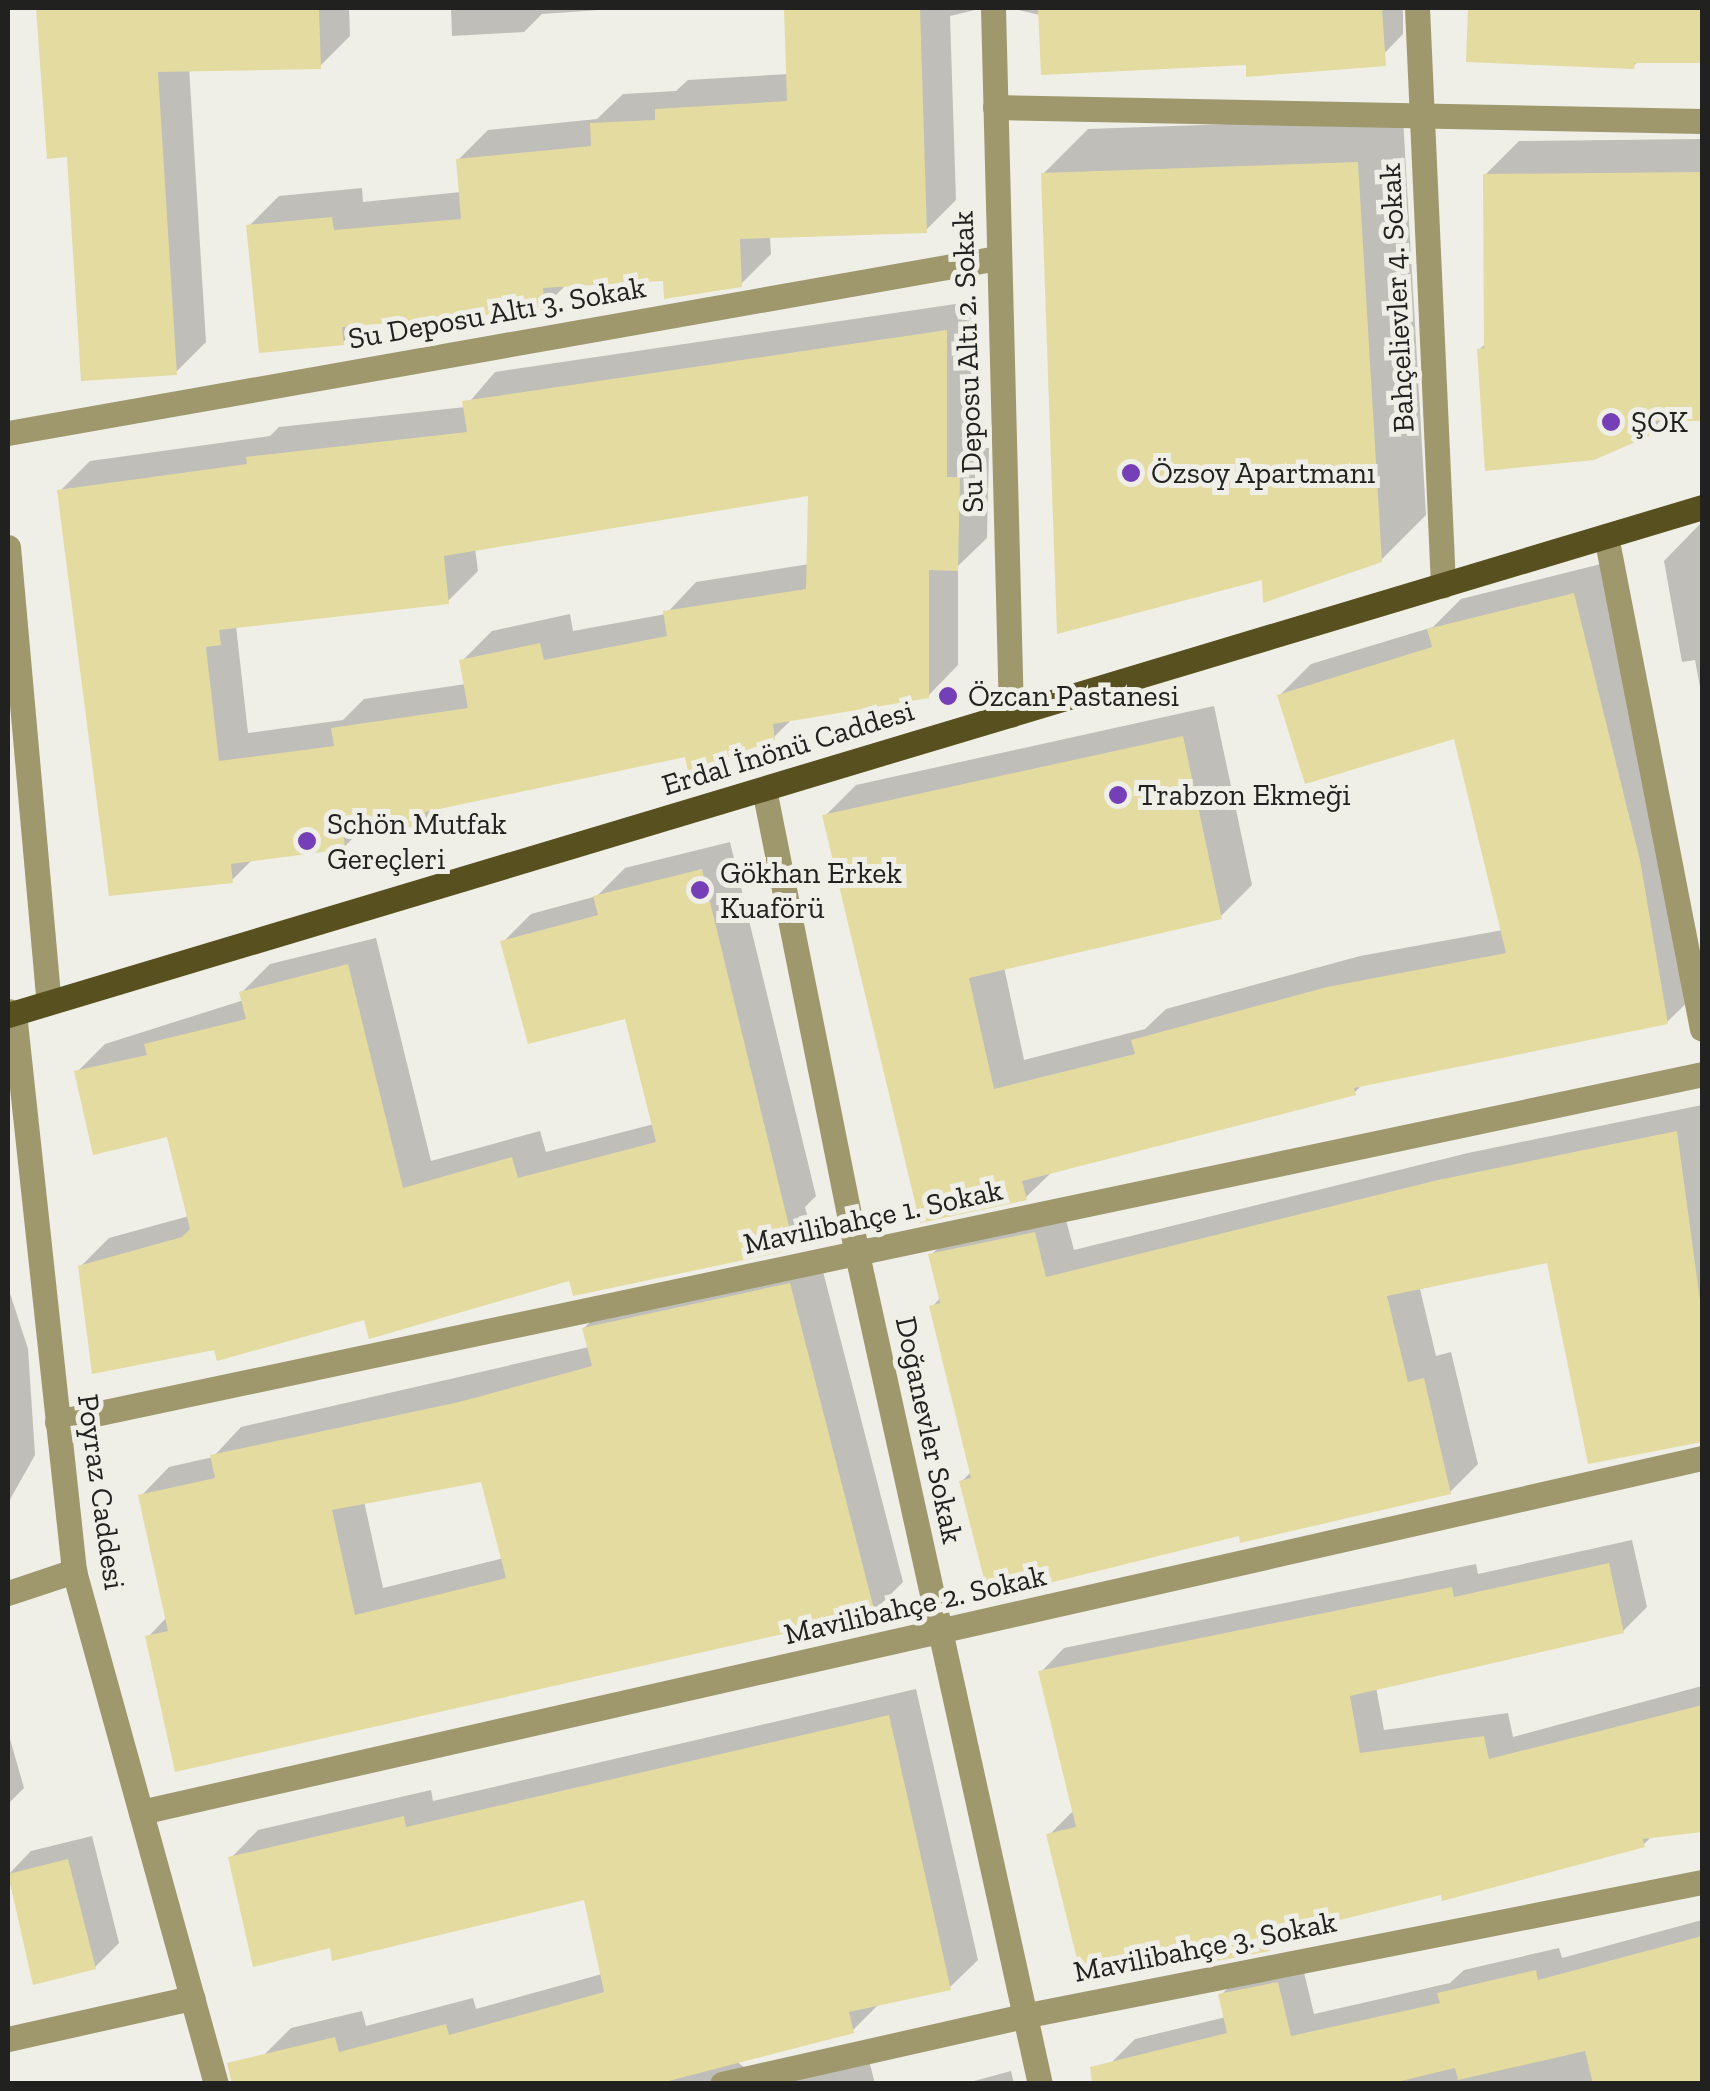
<!DOCTYPE html>
<meta charset="utf-8">
<style>
body{margin:0}
#map{position:relative;width:1710px;height:2091px;overflow:hidden;background:#efeee7;font-family:"Zilla Slab",serif}
div>[style]{position:absolute}
.shadow>*{inset:0;background:#0003}
.building>*{inset:0;background:#e3dba0}
.minor>*{height:25px;margin:-12.5px;padding:0 12.5px;transform-origin:12.5px;border-radius:12.5px;background:#9e986c}
.major>*{height:25px;margin:-12.5px;padding:0 12.5px;transform-origin:12.5px;border-radius:12.5px;background:#58511f}
.dots>*{width:28px;height:28px;translate:-50% -50%;box-sizing:border-box;border:5px solid #efeee7;border-radius:50%}
span{translate:-50% -50%;white-space:nowrap;text-align:center;line-height:1.15;-webkit-text-stroke:10px #efeee7;paint-order:stroke}
.street-label{font-size:30px;color:#21211f}
.poi-label{font-size:30px;color:#21211f}
.left{translate:0 -50%;text-align:left}
.frame{position:absolute;inset:0;border:10px solid #21211f;pointer-events:none}
</style>
<div id="map">
<div class="shadow">
<i style="clip-path:polygon(38px 8px,349px 8px,350px 36px,320px 66px,189px 67px,206px 342px,176px 372px,70px 154px,49px 156px)"></i>
<i style="clip-path:polygon(451px 8px,628px 8px,542px 14px,524px 32px,452px 36px)"></i>
<i style="clip-path:polygon(787px 8px,983px 8px,950px 16px,956px 200px,926px 230px,770px 236px,771px 254px,741px 284px,666px 279px,567px 284px,544px 307px,363px 323px,343px 342px,249px 226px,279px 196px,362px 188px,363px 202px,461px 192px,458px 160px,488px 130px,597px 119px,623px 94px,676px 91px,688px 80px,789px 74px)"></i>
<i style="clip-path:polygon(1009px 8px,1403px 8px,1403px 34px,1373px 65px,1248px 63px)"></i>
<i style="clip-path:polygon(1471px 8px,1702px 8px,1702px 61px,1639px 61px,1633px 66px,1469px 60px)"></i>
<i style="clip-path:polygon(1403px 118px,1426px 515px,1381px 560px,1265px 577px,1043px 174px,1088px 129px)"></i>
<i style="clip-path:polygon(1702px 139px,1702px 418px,1663px 418px,1648px 434px,1479px 350px,1486px 343px,1485px 175px,1519px 141px)"></i>
<i style="clip-path:polygon(evenodd,976px 301px,976px 448px,989px 448px,987px 538px,958px 566px,958px 665px,928px 696px,793px 718px,773px 738px,444px 805px,426px 823px,358px 833px,344px 847px,253px 859px,232px 880px,60px 491px,90px 461px,270px 436px,279px 427px,465px 407px,495px 372px,976px 301px,811px 493px,809px 564px,696px 582px,666px 614px,573px 631px,570px 614px,492px 631px,462px 661px,466px 684px,364px 699px,343px 720px,248px 733px,236px 626px,448px 601px,478px 571px,475px 548px,811px 493px)"></i>
<i style="clip-path:polygon(1702px 522px,1702px 698px,1695px 660px,1682px 662px,1664px 561px)"></i>
<i style="clip-path:polygon(1605px 563px,1699px 991px,1667px 1022px,1363px 1084px,1355px 1092px,1053px 1171px,1025px 1198px,825px 816px,856px 785px,1214px 706px,1252px 885px,1221px 916px,1004px 967px,1024px 1060px,1145px 1029px,1166px 1009px,1360px 956px,1503px 930px,1456px 736px,1280px 695px,1311px 664px,1433px 627px,1461px 599px)"></i>
<i style="clip-path:polygon(730px 842px,816px 1196px,805px 1207px,809px 1222px,781px 1250px,571px 1278px,216px 1347px,81px 1266px,109px 1238px,189px 1216px,169px 1134px,77px 1072px,105px 1044px,244px 1000px,242px 992px,270px 964px,376px 938px,431px 1161px,540px 1131px,546px 1152px,654px 1124px,626px 1016px,503px 942px,531px 914px,597px 896px,625px 868px)"></i>
<i style="clip-path:polygon(1702px 1105px,1702px 1439px,1590px 1462px,1549px 1260px,1420px 1289px,1436px 1356px,1451px 1352px,1478px 1464px,1450px 1492px,1241px 1533px,962px 1481px,972px 1471px,932px 1307px,941px 1297px,931px 1255px,959px 1227px,1062px 1205px,1074px 1250px,1468px 1153px)"></i>
<i style="clip-path:polygon(evenodd,819px 1256px,903px 1582px,874px 1611px,148px 1637px,167px 1617px,141px 1496px,169px 1467px,213px 1457px,241px 1427px,589px 1347px,584px 1328px,613px 1300px,819px 1256px,482px 1479px,504px 1558px,383px 1588px,364px 1501px,482px 1479px)"></i>
<i style="clip-path:polygon(8px 1287px,28px 1349px,35px 1455px,8px 1503px)"></i>
<i style="clip-path:polygon(1632px 1540px,1647px 1607px,1623px 1631px,1376px 1687px,1384px 1730px,1508px 1713px,1513px 1737px,1702px 1686px,1702px 1829px,1653px 1835px,1644px 1844px,1287px 1930px,1269px 1948px,1207px 1936px,1049px 1835px,1074px 1810px,1041px 1672px,1064px 1648px,1476px 1564px,1478px 1574px)"></i>
<i style="clip-path:polygon(916px 1689px,978px 1960px,950px 1987px,880px 2003px,852px 2031px,736px 2061px,753px 2074px,866px 2048px,875px 2084px,270px 2084px,263px 2056px,291px 2028px,362px 2011px,366px 2026px,473px 1998px,476px 2009px,602px 1974px,586px 1897px,331px 1945px,231px 1858px,258px 1830px,431px 1790px,433px 1801px)"></i>
<i style="clip-path:polygon(8px 1732px,24px 1788px,8px 1804px)"></i>
<i style="clip-path:polygon(92px 1836px,119px 1943px,95px 1967px,35px 1982px,8px 1875px,31px 1851px)"></i>
<i style="clip-path:polygon(1702px 1920px,1702px 2084px,1116px 2084px,1111px 2063px,1135px 2039px,1226px 2017px,1221px 1995px,1245px 1971px,1301px 1960px,1314px 2014px,1450px 1983px,1464px 1970px,1559px 1948px,1562px 1958px)"></i>
<i style="clip-path:polygon(1011px 2071px,1014px 2084px,963px 2084px)"></i>
</div>
<div class="building">
<i style="clip-path:polygon(36px 8px,319px 8px,321px 69px,158px 72px,177px 375px,81px 381px,67px 157px,47px 159px)"></i>
<i style="clip-path:polygon(784px 8px,920px 8px,927px 233px,740px 239px,742px 287px,664px 299px,663px 281px,543px 288px,545px 310px,342px 327px,344px 345px,259px 353px,246px 225px,332px 217px,334px 230px,461px 219px,456px 159px,591px 146px,590px 123px,655px 120px,655px 109px,787px 101px)"></i>
<i style="clip-path:polygon(1038px 8px,1382px 8px,1386px 66px,1246px 77px,1246px 65px,1041px 75px)"></i>
<i style="clip-path:polygon(1468px 8px,1702px 8px,1702px 63px,1635px 63px,1634px 69px,1466px 62px)"></i>
<i style="clip-path:polygon(1358px 162px,1382px 562px,1263px 603px,1262px 580px,1057px 634px,1041px 173px)"></i>
<i style="clip-path:polygon(1702px 172px,1702px 421px,1649px 421px,1649px 436px,1594px 460px,1485px 471px,1477px 349px,1484px 348px,1483px 174px)"></i>
<i style="clip-path:polygon(evenodd,947px 330px,947px 477px,960px 477px,958px 571px,929px 570px,929px 698px,773px 724px,775px 740px,688px 771px,685px 757px,425px 812px,427px 825px,344px 837px,345px 849px,231px 864px,233px 883px,109px 896px,57px 490px,247px 464px,246px 457px,467px 432px,462px 401px,947px 330px,808px 496px,806px 589px,663px 611px,667px 636px,544px 660px,540px 643px,459px 660px,468px 708px,331px 728px,334px 746px,219px 761px,206px 647px,221px 645px,219px 630px,449px 604px,444px 556px,808px 496px)"></i>
<i style="clip-path:polygon(1574px 593px,1640px 860px,1668px 1024px,1354px 1088px,1356px 1095px,1022px 1181px,1027px 1200px,920px 1223px,822px 815px,1183px 736px,1222px 919px,969px 978px,994px 1089px,1135px 1054px,1131px 1040px,1327px 987px,1506px 953px,1454px 739px,1305px 784px,1277px 695px,1432px 647px,1427px 629px)"></i>
<i style="clip-path:polygon(702px 869px,789px 1226px,776px 1229px,782px 1252px,573px 1296px,569px 1281px,369px 1339px,364px 1320px,217px 1361px,214px 1350px,92px 1374px,78px 1266px,182px 1237px,190px 1229px,167px 1137px,93px 1155px,74px 1071px,147px 1055px,144px 1044px,246px 1019px,239px 992px,348px 964px,403px 1188px,512px 1157px,518px 1178px,656px 1142px,625px 1019px,528px 1044px,500px 941px,598px 915px,593px 896px)"></i>
<i style="clip-path:polygon(1677px 1131px,1702px 1315px,1702px 1442px,1588px 1464px,1547px 1263px,1387px 1296px,1408px 1382px,1424px 1378px,1451px 1494px,1240px 1543px,1239px 1536px,989px 1598px,959px 1481px,971px 1478px,929px 1306px,940px 1303px,928px 1254px,1035px 1232px,1046px 1277px,1438px 1180px)"></i>
<i style="clip-path:polygon(evenodd,790px 1283px,875px 1613px,175px 1772px,145px 1636px,168px 1631px,138px 1495px,215px 1478px,210px 1455px,459px 1402px,592px 1366px,582px 1328px,790px 1283px,481px 1482px,506px 1578px,355px 1615px,332px 1510px,481px 1482px)"></i>
<i style="clip-path:polygon(1609px 1563px,1624px 1633px,1350px 1696px,1360px 1753px,1484px 1736px,1489px 1759px,1702px 1705px,1702px 1832px,1643px 1839px,1645px 1847px,1442px 1901px,1441px 1895px,1267px 1938px,1270px 1951px,1211px 1962px,1205px 1940px,1080px 1971px,1046px 1834px,1076px 1827px,1038px 1671px,1452px 1587px,1454px 1597px)"></i>
<i style="clip-path:polygon(889px 1715px,951px 1990px,849px 2012px,854px 2033px,657px 2084px,232px 2084px,227px 2063px,335px 2037px,339px 2052px,446px 2024px,449px 2035px,604px 1992px,584px 1900px,332px 1961px,330px 1948px,253px 1967px,228px 1857px,404px 1816px,406px 1827px)"></i>
<i style="clip-path:polygon(68px 1859px,96px 1969px,33px 1985px,8px 1874px)"></i>
<i style="clip-path:polygon(1702px 1936px,1702px 2084px,1593px 2084px,1585px 2051px,1458px 2080px,1455px 2068px,1389px 2084px,1092px 2084px,1090px 2067px,1227px 2033px,1218px 1994px,1278px 1982px,1291px 2036px,1440px 2003px,1437px 1993px,1536px 1970px,1538px 1980px)"></i>
</div>
<div class="minor">
<i style="left:993px;top:8px;width:707px;rotate:88.54deg"></i>
<i style="left:1417px;top:8px;width:578px;rotate:87.42deg"></i>
<i style="left:995px;top:107px;width:707px;rotate:1.13deg"></i>
<i style="left:8px;top:433px;width:1004px;rotate:-10.03deg"></i>
<i style="left:1606px;top:536px;width:502px;rotate:78.98deg"></i>
<i style="left:8px;top:547px;width:454px;rotate:84.9deg"></i>
<i style="left:764px;top:789px;width:474px;rotate:78.7deg"></i>
<i style="left:857px;top:1254px;width:850px;rotate:77.57deg"></i>
<i style="left:8px;top:1011px;width:6px;rotate:18deg"></i>
<i style="left:14px;top:1013px;width:561px;rotate:83.86deg"></i>
<i style="left:74px;top:1571px;width:532px;rotate:74.53deg"></i>
<i style="left:57px;top:1422px;width:1681px;rotate:-11.94deg"></i>
<i style="left:8px;top:1593px;width:70px;rotate:-18.4deg"></i>
<i style="left:141px;top:1812px;width:1601px;rotate:-12.78deg"></i>
<i style="left:8px;top:2039px;width:189px;rotate:-12.6deg"></i>
<i style="left:722px;top:2084px;width:309px;rotate:-12.7deg"></i>
<i style="left:1023px;top:2016px;width:692px;rotate:-11.16deg"></i>
</div>
<div class="major">
<i style="left:8px;top:1015px;width:1769px;rotate:-16.69deg"></i>
</div>
<div class="dots">
<i style="left:1611px;top:422px;background:#7540b7"></i>
<i style="left:1131px;top:473px;background:#7540b7"></i>
<i style="left:948px;top:696px;background:#7540b7"></i>
<i style="left:1118px;top:795px;background:#7540b7"></i>
<i style="left:307px;top:841px;background:#7540b7"></i>
<i style="left:700px;top:890px;background:#7540b7"></i>
</div>
<div class="street-label">
<span style="left:1397px;top:298px;rotate:-93deg">Bahçelievler 4. Sokak</span>
<span style="left:497px;top:313px;rotate:-10deg">Su Deposu Altı 3. Sokak</span>
<span style="left:968px;top:362px;rotate:-92deg">Su Deposu Altı 2. Sokak</span>
<span style="left:788px;top:748px;rotate:-17deg">Erdal İnönü Caddesi</span>
<span style="left:873px;top:1217px;rotate:-12deg">Mavilibahçe 1. Sokak</span>
<span style="left:929px;top:1430px;rotate:78deg">Doğanevler Sokak</span>
<span style="left:101px;top:1492px;rotate:82deg">Poyraz Caddesi</span>
<span style="left:915px;top:1605px;rotate:-13deg">Mavilibahçe 2. Sokak</span>
<span style="left:1205px;top:1947px;rotate:-11deg">Mavilibahçe 3. Sokak</span>
</div>
<div class="poi-label">
<span class="left" style="left:1631px;top:422px">ŞOK</span>
<span class="left" style="left:1151px;top:473px">Özsoy Apartmanı</span>
<span class="left" style="left:968px;top:696px">Özcan Pastanesi</span>
<span class="left" style="left:1138px;top:795px">Trabzon Ekmeği</span>
<span class="left" style="left:327px;top:841px">Schön Mutfak<br>Gereçleri</span>
<span class="left" style="left:720px;top:890px">Gökhan Erkek<br>Kuaförü</span>
</div>
<div class="frame"></div>
</div>
